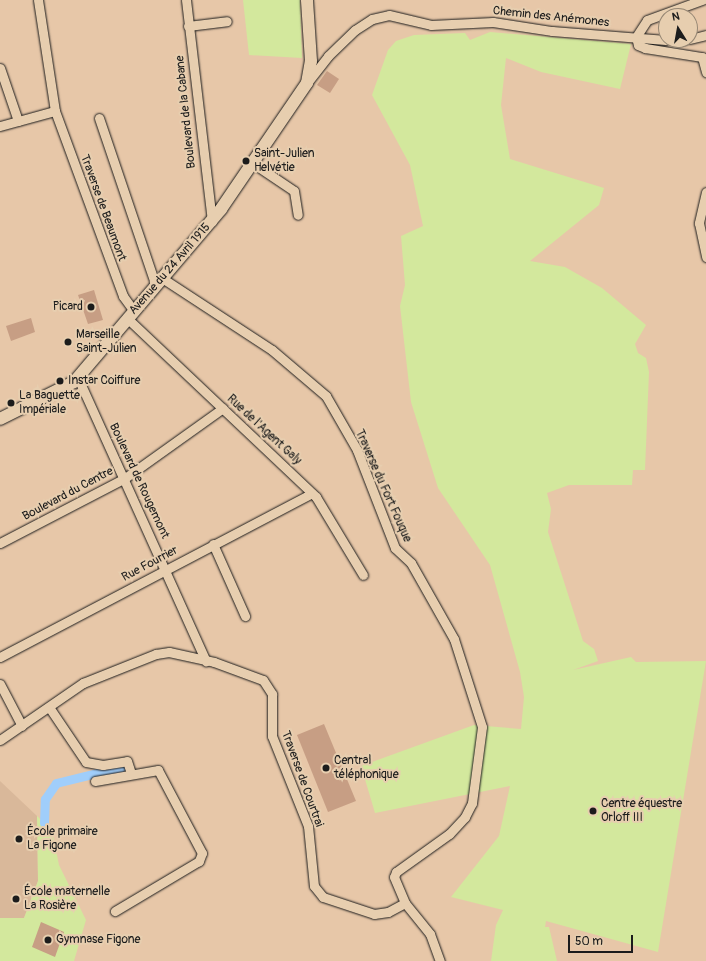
<!DOCTYPE html>
<meta charset="utf-8">
<style>
body{margin:0}
#map{position:relative;width:706px;height:961px;overflow:hidden;background:#e7c7a8;font-family:Pangolin,sans-serif}
div>[style]{position:absolute}
.built>*{inset:0;background:#d9b89a}
.green>*{inset:0;background:#d3e89d}
.canal>*{height:9px;margin:-4.5px;padding:0 4.5px;transform-origin:4.5px;border-radius:4.5px;background:#a0cefb}
.building>*{inset:0;background:#c79e84}
.roads{filter:drop-shadow(0 0 1px #1c1c1c) drop-shadow(0 0 1px #1c1c1c)}
.minor>*{height:9px;margin:-4.5px;padding:0 4.5px;transform-origin:4.5px;border-radius:4.5px;background:#e7ceaf}
.secondary>*{height:12px;margin:-6px;padding:0 6px;transform-origin:6px;border-radius:6px;background:#e7ceaf}
.dots>*{width:11px;height:11px;translate:-50% -50%;box-sizing:border-box;border:2px solid #e7ceaf;border-radius:50%}
span{translate:-50% -50%;white-space:nowrap;text-align:center;line-height:1.15;-webkit-text-stroke:4px #e7ceaf;paint-order:stroke}
.street-label{font-size:12px;color:#1c1c1c}
.poi-label{font-size:12px;color:#1c1c1c}
.left{translate:0 -50%;text-align:left}
.right{translate:-100% -50%;text-align:right}
.north{position:absolute;left:658px;top:8px;width:40px;height:40px;box-sizing:border-box;background:#e7ceaf;border:1px solid #968774;border-radius:50%;rotate:349deg;font-size:11px;font-weight:700;line-height:16px;text-align:center;color:#1c1c1c}
.north::after{content:'';display:block;margin:auto;width:14px;height:18px;background:#1c1c1c;clip-path:polygon(50% 0,100% 100%,50% 72%,0 100%)}
.scale{position:absolute;left:568px;top:935px;width:65px;height:18px;box-sizing:border-box;border:2px solid #1c1c1c;border-top:0;padding-left:5px;font-size:12px;line-height:14px;white-space:nowrap;color:#1c1c1c;-webkit-text-stroke:3px #e7ceaf;paint-order:stroke}
</style>
<div id="map">
<div class="built">
<i style="clip-path:polygon(0 781px,37px 816px,38px 881px,24px 918px,0 918px)"></i>
</div>
<div class="green">
<i style="clip-path:polygon(243px 0,300px 0,302px 58px,249px 55px)"></i>
<i style="clip-path:polygon(490px 32px,631px 44px,620px 89px,541px 72px,506px 58px,501px 105px,510px 159px,604px 188px,599px 205px,530px 261px,565px 267px,602px 288px,646px 325px,635px 344px,638px 353px,646px 358px,649px 372px,645px 470px,633px 470px,632px 485px,569px 485px,547px 493px,551px 509px,548px 532px,583px 641px,594px 649px,598px 661px,573px 670px,631px 657px,636px 662px,706px 661px,658px 952px,546px 921px,545px 927px,549px 927px,557px 961px,491px 961px,496px 925px,503px 910px,451px 897px,499px 836px,510px 786px,375px 813px,361px 766px,474px 725px,521px 729px,524px 697px,520px 672px,490px 565px,438px 488px,411px 402px,400px 306px,405px 285px,401px 236px,423px 226px,410px 165px,372px 95px,388px 50px,396px 41px,414px 35px,465px 33px,470px 40px)"></i>
<i style="clip-path:polygon(37px 816px,52px 830px,59px 865px,86px 920px,74px 961px,0 961px,0 918px,24px 918px,38px 881px)"></i>
</div>
<div class="canal">
<i style="left:44px;top:823px;width:24px;rotate:-88deg"></i>
<i style="left:45px;top:799px;width:19px;rotate:-55deg"></i>
<i style="left:56px;top:783px;width:71px;rotate:-13.8deg"></i>
</div>
<div class="building">
<i style="clip-path:polygon(327px 71px,339px 79px,330px 93px,317px 85px)"></i>
<i style="clip-path:polygon(94px 290px,103px 320px,88px 324px,78px 295px)"></i>
<i style="clip-path:polygon(31px 318px,35px 332px,11px 341px,6px 326px)"></i>
<i style="clip-path:polygon(324px 724px,356px 801px,328px 812px,297px 735px)"></i>
<i style="clip-path:polygon(41px 922px,64px 932px,55px 957px,32px 947px)"></i>
</div>
<div class="roads">
<div class="minor">
<i style="left:38px;top:0;width:112px;rotate:81.3deg"></i>
<i style="left:186px;top:0;width:223px;rotate:83.3deg"></i>
<i style="left:188px;top:26px;width:39px;rotate:-7deg"></i>
<i style="left:636px;top:37px;width:8px;rotate:76deg"></i>
<i style="left:638px;top:45px;width:8px;rotate:23deg"></i>
<i style="left:645px;top:48px;width:58px;rotate:9deg"></i>
<i style="left:702px;top:57px;width:16px;rotate:75deg"></i>
<i style="left:636px;top:37px;width:20px;rotate:-57deg"></i>
<i style="left:647px;top:20px;width:59px;rotate:-20deg"></i>
<i style="left:690px;top:39px;width:16px;rotate:-14deg"></i>
<i style="left:676px;top:40px;width:8px"></i>
<i style="left:0;top:68px;width:56px;rotate:71.2deg"></i>
<i style="left:307px;top:83px;width:34px;rotate:-52deg"></i>
<i style="left:328px;top:56px;width:37px;rotate:-44deg"></i>
<i style="left:355px;top:30px;width:20px;rotate:-33deg"></i>
<i style="left:372px;top:19px;width:17px;rotate:-13deg"></i>
<i style="left:389px;top:15px;width:43px;rotate:13.4deg"></i>
<i style="left:431px;top:25px;width:62px;rotate:-2.8deg"></i>
<i style="left:493px;top:22px;width:60px;rotate:8.7deg"></i>
<i style="left:552px;top:31px;width:114px;rotate:4.5deg"></i>
<i style="left:55px;top:111px;width:197px;rotate:69.8deg"></i>
<i style="left:123px;top:296px;width:19px;rotate:54deg"></i>
<i style="left:99px;top:118px;width:177px;rotate:71.3deg"></i>
<i style="left:0;top:126px;width:57px;rotate:-15.3deg"></i>
<i style="left:254px;top:164px;width:48px;rotate:34deg"></i>
<i style="left:294px;top:191px;width:24px;rotate:81deg"></i>
<i style="left:706px;top:192px;width:32px;rotate:103deg"></i>
<i style="left:699px;top:223px;width:35px;rotate:78deg"></i>
<i style="left:162px;top:278px;width:131px;rotate:33.2deg"></i>
<i style="left:272px;top:350px;width:71px;rotate:40.4deg"></i>
<i style="left:326px;top:396px;width:62px;rotate:60.1deg"></i>
<i style="left:357px;top:450px;width:105px;rotate:68.8deg"></i>
<i style="left:395px;top:548px;width:22px;rotate:43deg"></i>
<i style="left:411px;top:563px;width:87px;rotate:60.5deg"></i>
<i style="left:454px;top:639px;width:92px;rotate:72.3deg"></i>
<i style="left:482px;top:727px;width:77px;rotate:97.5deg"></i>
<i style="left:472px;top:803px;width:16px;rotate:117deg"></i>
<i style="left:465px;top:817px;width:23px;rotate:133deg"></i>
<i style="left:449px;top:834px;width:65px;rotate:144.4deg"></i>
<i style="left:396px;top:872px;width:5px;rotate:112deg"></i>
<i style="left:394px;top:877px;width:28px;rotate:67deg"></i>
<i style="left:405px;top:903px;width:40px;rotate:51deg"></i>
<i style="left:430px;top:934px;width:29px;rotate:70deg"></i>
<i style="left:128px;top:319px;width:259px;rotate:43.4deg"></i>
<i style="left:316px;top:497px;width:91px;rotate:58.9deg"></i>
<i style="left:78px;top:378px;width:311px;rotate:65.7deg"></i>
<i style="left:0;top:543px;width:141px;rotate:-27.5deg"></i>
<i style="left:125px;top:478px;width:120px;rotate:-35.5deg"></i>
<i style="left:213px;top:544px;width:79px;rotate:66deg"></i>
<i style="left:0;top:657px;width:352px;rotate:-27.7deg"></i>
<i style="left:0;top:684px;width:47px;rotate:62.4deg"></i>
<i style="left:49px;top:707px;width:66px;rotate:56.1deg"></i>
<i style="left:86px;top:762px;width:17px;rotate:10deg"></i>
<i style="left:103px;top:765px;width:24px;rotate:-9deg"></i>
<i style="left:127px;top:761px;width:13px;rotate:72deg"></i>
<i style="left:0;top:740px;width:101px;rotate:-34.5deg"></i>
<i style="left:83px;top:683px;width:79px;rotate:-21.7deg"></i>
<i style="left:156px;top:654px;width:13px;rotate:-9deg"></i>
<i style="left:169px;top:652px;width:46px;rotate:12.5deg"></i>
<i style="left:214px;top:662px;width:52px;rotate:20.2deg"></i>
<i style="left:263px;top:680px;width:17px;rotate:57deg"></i>
<i style="left:272px;top:694px;width:42px;rotate:90deg"></i>
<i style="left:272px;top:736px;width:97px;rotate:68.2deg"></i>
<i style="left:308px;top:826px;width:60px;rotate:84.3deg"></i>
<i style="left:314px;top:886px;width:14px;rotate:51deg"></i>
<i style="left:323px;top:897px;width:54px;rotate:18.4deg"></i>
<i style="left:374px;top:914px;width:14px;rotate:-8deg"></i>
<i style="left:388px;top:912px;width:19px;rotate:-28deg"></i>
<i style="left:95px;top:781px;width:64px;rotate:-9.9deg"></i>
<i style="left:158px;top:770px;width:94px;rotate:62.1deg"></i>
<i style="left:202px;top:853px;width:9px;rotate:111deg"></i>
<i style="left:199px;top:861px;width:98px;rotate:149.2deg"></i>
</div>
<div class="secondary">
<i style="left:0;top:419px;width:83px;rotate:-26.6deg"></i>
<i style="left:74px;top:382px;width:227px;rotate:-49.6deg"></i>
<i style="left:221px;top:209px;width:153px;rotate:-55.7deg"></i>
<i style="left:307px;top:83px;width:22px;rotate:-80deg"></i>
<i style="left:311px;top:61px;width:61px;rotate:-93.8deg"></i>
</div>
</div>
<div class="dots">
<i style="left:246px;top:161px;background:#1c1c1c"></i>
<i style="left:91px;top:307px;background:#1c1c1c"></i>
<i style="left:68px;top:342px;background:#1c1c1c"></i>
<i style="left:60px;top:381px;background:#1c1c1c"></i>
<i style="left:11px;top:403px;background:#1c1c1c"></i>
<i style="left:326px;top:768px;background:#1c1c1c"></i>
<i style="left:593px;top:811px;background:#1c1c1c"></i>
<i style="left:19px;top:839px;background:#1c1c1c"></i>
<i style="left:16px;top:899px;background:#1c1c1c"></i>
<i style="left:48px;top:940px;background:#1c1c1c"></i>
</div>
<div class="street-label">
<span style="left:551px;top:17px;rotate:6deg">Chemin des Anémones</span>
<span style="left:186px;top:112px;rotate:-96deg">Boulevard de la Cabane</span>
<span style="left:103px;top:208px;rotate:70deg">Traverse de Beaumont</span>
<span style="left:170px;top:269px;rotate:-49deg">Avenue du 24 Avril 1915</span>
<span style="left:264px;top:430px;rotate:43deg">Rue de l'Agent Galy</span>
<span style="left:139px;top:481px;rotate:65deg">Boulevard de Rougemont</span>
<span style="left:383px;top:486px;rotate:66deg">Traverse du Fort Fouque</span>
<span style="left:68px;top:494px;rotate:-28deg">Boulevard du Centre</span>
<span style="left:150px;top:564px;rotate:-28deg">Rue Fourrier</span>
<span style="left:302px;top:779px;rotate:70deg">Traverse de Courtrai</span>
</div>
<div class="poi-label">
<span class="left" style="left:254px;top:161px">Saint-Julien<br>Helvétie</span>
<span class="right" style="left:83px;top:307px">Picard</span>
<span class="left" style="left:76px;top:342px">Marseille<br>Saint-Julien</span>
<span class="left" style="left:68px;top:381px">Instar Coiffure</span>
<span class="left" style="left:19px;top:403px">La Baguette<br>Impériale</span>
<span class="left" style="left:334px;top:768px">Central<br>téléphonique</span>
<span class="left" style="left:601px;top:811px">Centre équestre<br>Orloff III</span>
<span class="left" style="left:27px;top:839px">École primaire<br>La Figone</span>
<span class="left" style="left:24px;top:899px">École maternelle<br>La Rosière</span>
<span class="left" style="left:56px;top:940px">Gymnase Figone</span>
</div>
<div class="north">N</div>
<div class="scale">50 m</div>
</div>
